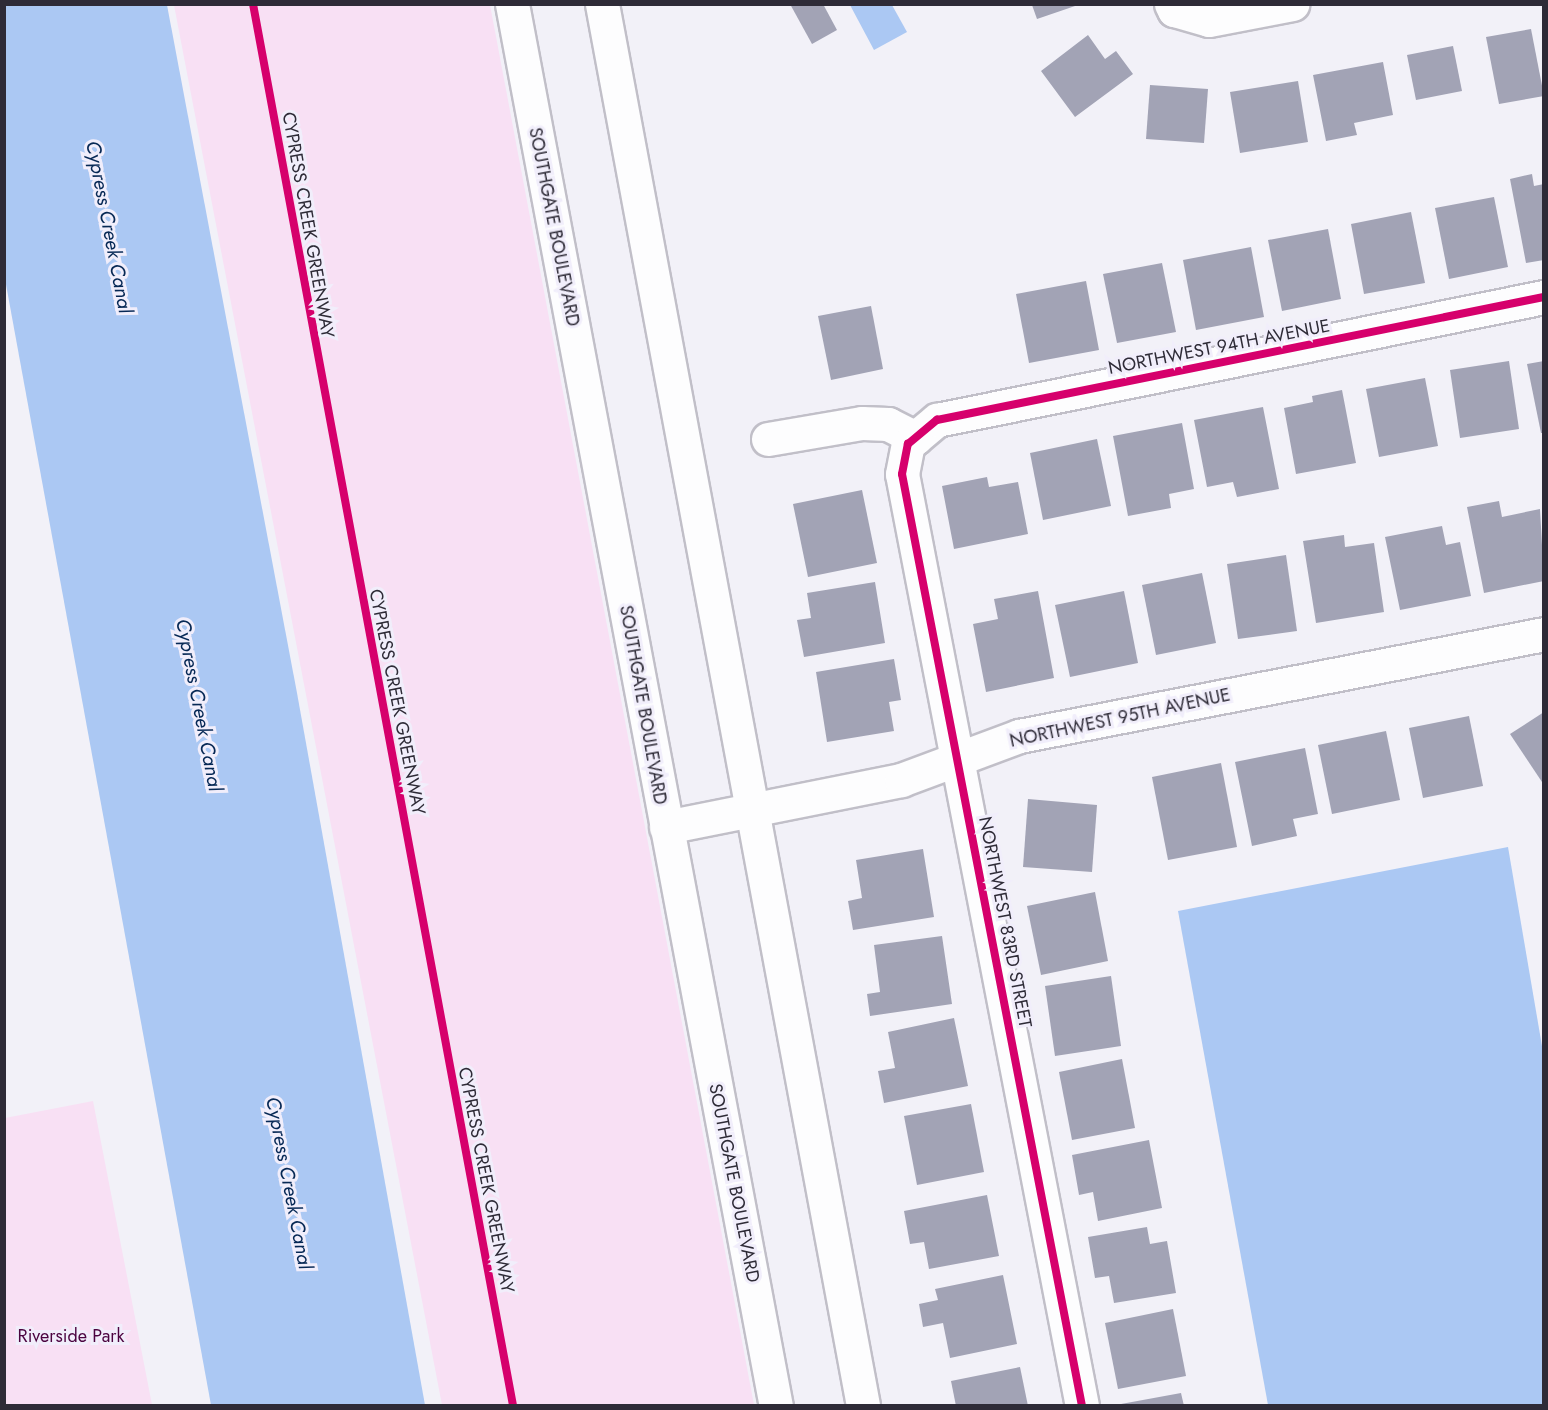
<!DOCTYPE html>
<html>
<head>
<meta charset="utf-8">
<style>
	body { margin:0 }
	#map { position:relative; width:1548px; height:1410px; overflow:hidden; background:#f2f1f8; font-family:Jost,sans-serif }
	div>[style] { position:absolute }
	.green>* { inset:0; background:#f8e0f4 }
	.water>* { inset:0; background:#abc8f3 }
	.building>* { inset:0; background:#a2a3b5 }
	.roads { filter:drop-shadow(2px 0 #c1bfc8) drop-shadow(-2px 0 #c1bfc8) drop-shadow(0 2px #c1bfc8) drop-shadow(0 -2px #c1bfc8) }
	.minor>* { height:33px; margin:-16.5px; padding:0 16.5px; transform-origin:16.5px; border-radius:16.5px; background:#fdfdfe }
	.major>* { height:33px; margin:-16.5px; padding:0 16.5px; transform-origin:16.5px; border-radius:16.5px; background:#fdfdfe }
	.cycleway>* { height:8px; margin:-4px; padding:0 4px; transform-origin:4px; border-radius:4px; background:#d6006c }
	span { translate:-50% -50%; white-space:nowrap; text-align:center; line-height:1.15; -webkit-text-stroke:6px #f1eefb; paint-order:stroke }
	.street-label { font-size:18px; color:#2e2b37 }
	.park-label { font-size:18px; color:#4b0440 }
	.water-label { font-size:20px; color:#062855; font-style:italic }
	.frame { position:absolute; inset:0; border:6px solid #2e2b37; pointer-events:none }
</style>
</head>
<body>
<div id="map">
	<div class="green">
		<i style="clip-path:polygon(174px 5px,490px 5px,754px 1405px,442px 1405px)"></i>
		<i style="clip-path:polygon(93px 1101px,152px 1405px,5px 1405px,5px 1118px)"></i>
	</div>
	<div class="water">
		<i style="clip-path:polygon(4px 5px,167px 5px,297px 693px,425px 1405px,211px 1405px,5px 279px)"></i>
		<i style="clip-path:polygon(850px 5px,892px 5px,907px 32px,874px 50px)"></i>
		<i style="clip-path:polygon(1508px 847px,1543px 1052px,1543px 1405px,1268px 1405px,1178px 911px)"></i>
	</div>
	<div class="building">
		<i style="clip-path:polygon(790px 4px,823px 4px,837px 30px,812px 44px)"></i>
		<i style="clip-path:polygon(1032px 5px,1078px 5px,1037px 19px)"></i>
		<i style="clip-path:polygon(1531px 29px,1544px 96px,1499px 104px,1486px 37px)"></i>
		<i style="clip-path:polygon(1088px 35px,1105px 59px,1116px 51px,1133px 74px,1075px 117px,1041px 71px)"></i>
		<i style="clip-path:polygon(1453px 46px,1462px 91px,1416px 100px,1407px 55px)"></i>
		<i style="clip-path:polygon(1383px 62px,1393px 115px,1354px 123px,1357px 135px,1326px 141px,1313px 75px)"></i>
		<i style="clip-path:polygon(1298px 81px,1308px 142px,1240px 153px,1230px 92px)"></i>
		<i style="clip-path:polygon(1150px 85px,1208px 89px,1204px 143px,1146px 139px)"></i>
		<i style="clip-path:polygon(1532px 174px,1534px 186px,1544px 184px,1544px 260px,1526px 263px,1510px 179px)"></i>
		<i style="clip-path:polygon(1494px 197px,1508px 267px,1449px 279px,1435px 208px)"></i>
		<i style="clip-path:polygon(1411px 212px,1425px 283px,1364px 294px,1351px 224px)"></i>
		<i style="clip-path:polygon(1328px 229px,1341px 299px,1282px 311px,1268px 240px)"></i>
		<i style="clip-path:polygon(1251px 247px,1264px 317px,1196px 330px,1183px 260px)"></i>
		<i style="clip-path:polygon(1162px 263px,1176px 332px,1117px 343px,1103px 274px)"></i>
		<i style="clip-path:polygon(1086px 281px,1099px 350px,1029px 363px,1016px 294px)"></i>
		<i style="clip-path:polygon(871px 306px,883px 369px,831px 380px,818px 316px)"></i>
		<i style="clip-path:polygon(1509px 361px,1519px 429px,1460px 438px,1450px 370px)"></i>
		<i style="clip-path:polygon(1544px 361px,1544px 433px,1541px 433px,1527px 364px)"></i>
		<i style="clip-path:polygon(1425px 378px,1438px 446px,1379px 457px,1366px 389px)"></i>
		<i style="clip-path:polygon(1342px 390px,1356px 463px,1296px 474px,1284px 408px,1313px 402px,1312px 396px)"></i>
		<i style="clip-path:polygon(1263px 407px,1279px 489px,1237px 497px,1233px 482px,1207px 487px,1194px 420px)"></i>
		<i style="clip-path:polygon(1182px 423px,1194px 489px,1169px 494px,1171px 508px,1128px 516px,1113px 436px)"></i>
		<i style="clip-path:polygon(1097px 439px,1111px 506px,1043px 520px,1030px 453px)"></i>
		<i style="clip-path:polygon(987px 477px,989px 487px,1018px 482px,1028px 534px,954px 549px,942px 486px)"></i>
		<i style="clip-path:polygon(862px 490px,877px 563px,808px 577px,793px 504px)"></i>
		<i style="clip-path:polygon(1499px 501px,1502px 517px,1540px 509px,1544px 581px,1484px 593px,1467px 507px)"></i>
		<i style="clip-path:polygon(1442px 526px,1446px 545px,1460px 542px,1471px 596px,1400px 610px,1385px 537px)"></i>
		<i style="clip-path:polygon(1344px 535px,1345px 547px,1374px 543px,1384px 612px,1316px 623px,1303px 541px)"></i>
		<i style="clip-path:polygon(1286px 555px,1297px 631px,1238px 639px,1227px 564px)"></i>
		<i style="clip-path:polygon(1202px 573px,1216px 643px,1156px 655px,1142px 585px)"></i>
		<i style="clip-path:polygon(875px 582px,885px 643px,804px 657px,797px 620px,811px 618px,807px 593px)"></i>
		<i style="clip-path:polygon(1038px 591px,1054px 678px,986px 692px,973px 624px,998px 619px,994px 599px)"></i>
		<i style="clip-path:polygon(1124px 591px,1138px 663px,1070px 677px,1055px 605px)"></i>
		<i style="clip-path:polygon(894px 659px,901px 700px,889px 702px,894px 731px,827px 742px,816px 672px)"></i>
		<i style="clip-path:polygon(1544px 712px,1544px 785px,1510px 734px)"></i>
		<i style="clip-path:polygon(1469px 716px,1483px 786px,1423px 798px,1409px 728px)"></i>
		<i style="clip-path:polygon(1386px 731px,1400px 800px,1332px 814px,1318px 745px)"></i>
		<i style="clip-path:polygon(1305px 748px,1318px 814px,1293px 819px,1297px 836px,1252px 846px,1235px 762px)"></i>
		<i style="clip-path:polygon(1221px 763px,1237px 847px,1168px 860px,1152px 777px)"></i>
		<i style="clip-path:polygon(1028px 799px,1097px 805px,1092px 872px,1023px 867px)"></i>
		<i style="clip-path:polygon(923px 849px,934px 917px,853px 930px,848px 901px,862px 898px,856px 860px)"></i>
		<i style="clip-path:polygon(1095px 892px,1108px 961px,1041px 975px,1027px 906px)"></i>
		<i style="clip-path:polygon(942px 936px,952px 1004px,870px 1016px,867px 994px,880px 992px,874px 945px)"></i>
		<i style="clip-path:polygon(1111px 976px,1121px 1046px,1055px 1056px,1045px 986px)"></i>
		<i style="clip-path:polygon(954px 1018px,968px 1086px,884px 1103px,878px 1071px,895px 1068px,888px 1032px)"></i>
		<i style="clip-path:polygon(1122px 1059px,1135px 1128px,1072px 1140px,1059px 1072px)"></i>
		<i style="clip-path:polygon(971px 1104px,984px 1172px,917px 1185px,904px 1116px)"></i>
		<i style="clip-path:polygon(1149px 1140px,1162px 1208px,1098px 1221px,1093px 1192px,1079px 1195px,1072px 1155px)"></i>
		<i style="clip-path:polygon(987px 1195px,999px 1256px,929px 1269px,924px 1242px,910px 1244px,904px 1211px)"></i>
		<i style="clip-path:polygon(1147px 1227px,1150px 1244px,1167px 1241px,1176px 1293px,1114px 1303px,1109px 1276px,1095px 1278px,1088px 1237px)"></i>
		<i style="clip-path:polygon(1003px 1275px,1017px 1344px,950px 1358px,943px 1323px,923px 1327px,919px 1304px,938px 1300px,935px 1289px)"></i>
		<i style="clip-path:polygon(1173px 1309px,1186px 1376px,1118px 1389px,1105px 1323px)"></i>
		<i style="clip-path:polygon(1020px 1367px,1028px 1406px,956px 1406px,951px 1381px)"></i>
		<i style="clip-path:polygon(1181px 1393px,1184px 1406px,1122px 1406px,1121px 1404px)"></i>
	</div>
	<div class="roads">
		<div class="minor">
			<i style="left:1171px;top:4px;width:7px;rotate:63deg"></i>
			<i style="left:1174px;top:10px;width:36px;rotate:16deg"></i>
			<i style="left:1209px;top:20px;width:85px;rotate:-10.9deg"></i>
			<i style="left:768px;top:439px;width:95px;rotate:-9.7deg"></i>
			<i style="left:862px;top:423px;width:26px;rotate:2deg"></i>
			<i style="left:888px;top:424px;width:31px;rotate:27deg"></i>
			<i style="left:666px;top:827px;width:240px;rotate:-11.3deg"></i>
			<i style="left:901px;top:780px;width:126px;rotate:-20.4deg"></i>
			<i style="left:1019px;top:736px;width:535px;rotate:-10.99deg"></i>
			<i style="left:1082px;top:1406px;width:949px;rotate:-100.93deg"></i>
			<i style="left:902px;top:474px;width:31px;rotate:-79deg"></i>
			<i style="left:908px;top:444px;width:38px;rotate:-40deg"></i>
			<i style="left:937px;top:420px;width:619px;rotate:-11.46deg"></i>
		</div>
		<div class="major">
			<i style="left:512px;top:4px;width:1427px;rotate:79.34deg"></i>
			<i style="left:602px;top:4px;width:1426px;rotate:79.45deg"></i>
		</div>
	</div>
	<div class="cycleway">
		<i style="left:253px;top:4px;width:1426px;rotate:79.49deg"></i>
		<i style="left:1082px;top:1406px;width:949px;rotate:-100.93deg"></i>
		<i style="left:902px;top:474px;width:31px;rotate:-79deg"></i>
		<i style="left:908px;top:444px;width:38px;rotate:-40deg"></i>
		<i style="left:937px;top:420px;width:619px;rotate:-11.46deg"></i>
	</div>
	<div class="street-label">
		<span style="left:308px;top:225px;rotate:80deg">CYPRESS CREEK GREENWAY</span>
		<span style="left:554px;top:227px;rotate:79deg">SOUTHGATE BOULEVARD</span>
		<span style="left:1219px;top:347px;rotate:-11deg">NORTHWEST 94TH AVENUE</span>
		<span style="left:397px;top:702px;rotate:79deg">CYPRESS CREEK GREENWAY</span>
		<span style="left:643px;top:705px;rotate:80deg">SOUTHGATE BOULEVARD</span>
		<span style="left:1120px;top:718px;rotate:-12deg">NORTHWEST 95TH AVENUE</span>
		<span style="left:1005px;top:922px;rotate:79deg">NORTHWEST 83RD STREET</span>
		<span style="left:486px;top:1180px;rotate:79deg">CYPRESS CREEK GREENWAY</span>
		<span style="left:734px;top:1183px;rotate:79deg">SOUTHGATE BOULEVARD</span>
	</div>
	<div class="park-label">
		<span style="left:71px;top:1336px">Riverside Park</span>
	</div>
	<div class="water-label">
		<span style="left:109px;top:227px;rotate:79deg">Cypress Creek Canal</span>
		<span style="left:199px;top:705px;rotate:79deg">Cypress Creek Canal</span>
		<span style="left:289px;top:1183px;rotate:79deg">Cypress Creek Canal</span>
	</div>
	<div class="frame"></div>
</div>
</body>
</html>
